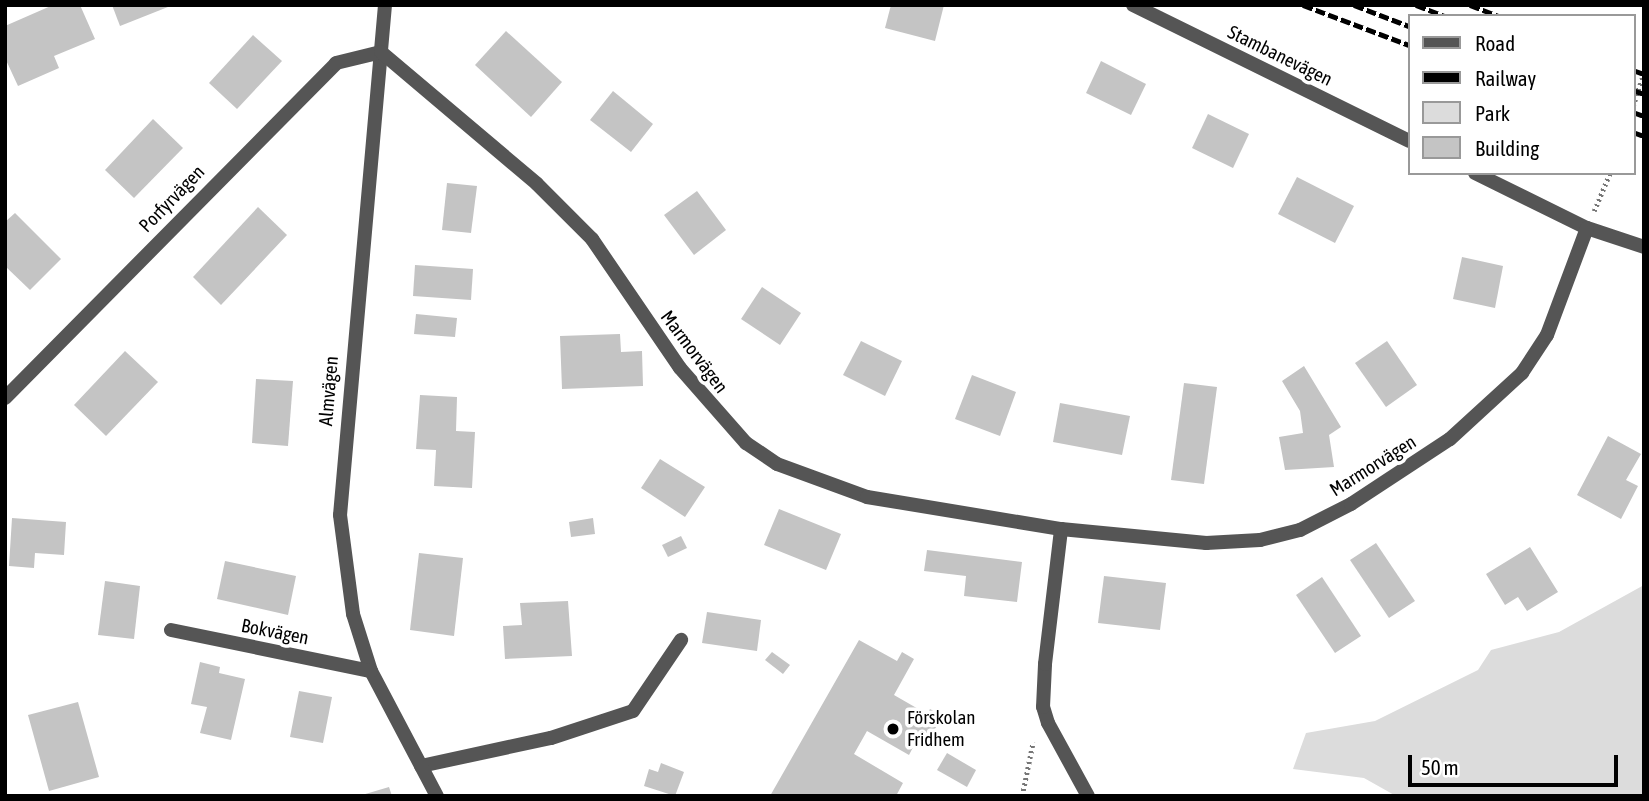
<!DOCTYPE html>
<html>
<head>
<meta charset="utf-8">
<style>
	body { margin:0 }
	#map { position:relative; width:1649px; height:801px; overflow:hidden; background:#fff; font-family:"Asap Condensed",sans-serif }
	div>[style] { position:absolute }
	.green>* { inset:0; background:#dcdcdc }
	.building>* { inset:0; background:#c4c4c4 }
	.path>* { height:4.5px; margin-top:-2.25px; transform-origin:0; background:repeating-linear-gradient(90deg,#777 0 2px,transparent 0 5.5px) }
	.lane>* { height:14px; margin:-7px; padding:0 7px; transform-origin:7px; border-radius:7px; background:#555 }
	.street>* { height:14px; margin:-7px; padding:0 7px; transform-origin:7px; border-radius:7px; background:#555 }
	.rail>* { height:5px; margin-top:-2.5px; transform-origin:0; background:repeating-linear-gradient(90deg,#000 0 10px,transparent 0 13.5px) }
	.dots>* { width:19px; height:19px; translate:-50% -50%; box-sizing:border-box; border:4px solid #fff; border-radius:50% }
	span { translate:-50% -50%; white-space:nowrap; text-align:center; line-height:1.15; -webkit-text-stroke:7px #fff; paint-order:stroke }
	.street-label { font-size:19px; color:#000 }
	.poi-label { font-size:19px; color:#000 }
	.left { translate:0 -50%; text-align:left }
	.frame { position:absolute; inset:0; border:7px solid #000; pointer-events:none }
	.legend { position:absolute; left:1408px; top:14px; width:228px; height:161px; box-sizing:border-box; background:#fff; border:2px solid #999; margin:0; padding:9px 12px; list-style:none; font-size:21px; color:#000 }
	.legend li { display:flex; align-items:center; gap:14px; height:35px }
	.legend b { width:35px; border:2px solid #999 }
	.scale { position:absolute; left:1408px; top:755px; width:210px; height:32px; box-sizing:border-box; border:4px solid #000; border-top:0; padding-left:9px; font-size:21px; line-height:24px; white-space:nowrap; color:#000; -webkit-text-stroke:5px #fff; paint-order:stroke }
</style>
</head>
<body>
<div id="map">
	<div class="green">
		<i style="clip-path:polygon(1644px 585px,1644px 796px,1396px 796px,1364px 778px,1293px 769px,1306px 733px,1375px 721px,1478px 670px,1491px 650px,1559px 632px)"></i>
	</div>
	<div class="building">
		<i style="clip-path:polygon(53px 5px,80px 5px,95px 39px,54px 56px,59px 68px,18px 86px,5px 58px,5px 26px)"></i>
		<i style="clip-path:polygon(112px 5px,173px 5px,120px 26px)"></i>
		<i style="clip-path:polygon(891px 5px,944px 5px,935px 41px,885px 28px)"></i>
		<i style="clip-path:polygon(506px 31px,562px 82px,531px 117px,475px 65px)"></i>
		<i style="clip-path:polygon(253px 35px,282px 61px,237px 109px,209px 83px)"></i>
		<i style="clip-path:polygon(1101px 61px,1146px 84px,1131px 115px,1086px 93px)"></i>
		<i style="clip-path:polygon(613px 91px,653px 124px,631px 152px,590px 120px)"></i>
		<i style="clip-path:polygon(1208px 114px,1249px 134px,1233px 168px,1192px 148px)"></i>
		<i style="clip-path:polygon(153px 119px,183px 148px,134px 198px,105px 170px)"></i>
		<i style="clip-path:polygon(1297px 177px,1354px 206px,1335px 243px,1278px 214px)"></i>
		<i style="clip-path:polygon(447px 183px,477px 186px,471px 233px,442px 230px)"></i>
		<i style="clip-path:polygon(697px 191px,726px 230px,694px 255px,664px 215px)"></i>
		<i style="clip-path:polygon(258px 207px,287px 235px,221px 305px,193px 277px)"></i>
		<i style="clip-path:polygon(15px 213px,61px 259px,30px 290px,5px 266px,5px 222px)"></i>
		<i style="clip-path:polygon(1462px 257px,1503px 266px,1495px 308px,1453px 299px)"></i>
		<i style="clip-path:polygon(415px 265px,473px 269px,471px 300px,413px 296px)"></i>
		<i style="clip-path:polygon(762px 287px,801px 313px,780px 345px,741px 319px)"></i>
		<i style="clip-path:polygon(416px 314px,457px 318px,455px 337px,414px 334px)"></i>
		<i style="clip-path:polygon(620px 334px,621px 352px,642px 351px,643px 386px,562px 389px,560px 336px)"></i>
		<i style="clip-path:polygon(861px 341px,902px 361px,885px 396px,843px 375px)"></i>
		<i style="clip-path:polygon(1387px 341px,1417px 385px,1386px 407px,1355px 363px)"></i>
		<i style="clip-path:polygon(125px 351px,158px 382px,106px 436px,74px 405px)"></i>
		<i style="clip-path:polygon(1304px 366px,1341px 427px,1329px 435px,1334px 467px,1285px 470px,1279px 437px,1303px 433px,1300px 411px,1282px 381px)"></i>
		<i style="clip-path:polygon(972px 375px,1016px 392px,1000px 436px,955px 419px)"></i>
		<i style="clip-path:polygon(256px 379px,293px 381px,288px 446px,252px 443px)"></i>
		<i style="clip-path:polygon(1184px 383px,1217px 387px,1204px 484px,1171px 480px)"></i>
		<i style="clip-path:polygon(420px 395px,457px 397px,456px 431px,475px 432px,472px 488px,434px 486px,436px 450px,416px 449px)"></i>
		<i style="clip-path:polygon(1060px 403px,1130px 416px,1122px 455px,1053px 442px)"></i>
		<i style="clip-path:polygon(1608px 436px,1641px 454px,1626px 480px,1638px 486px,1621px 519px,1577px 495px)"></i>
		<i style="clip-path:polygon(660px 459px,705px 487px,685px 517px,641px 488px)"></i>
		<i style="clip-path:polygon(779px 509px,841px 534px,826px 570px,764px 545px)"></i>
		<i style="clip-path:polygon(12px 518px,66px 522px,64px 555px,35px 553px,34px 568px,9px 566px)"></i>
		<i style="clip-path:polygon(593px 518px,595px 534px,571px 537px,569px 522px)"></i>
		<i style="clip-path:polygon(681px 536px,687px 548px,668px 557px,662px 545px)"></i>
		<i style="clip-path:polygon(1376px 543px,1415px 601px,1389px 618px,1350px 560px)"></i>
		<i style="clip-path:polygon(1530px 547px,1558px 592px,1527px 611px,1518px 597px,1505px 605px,1486px 574px)"></i>
		<i style="clip-path:polygon(927px 550px,1022px 562px,1017px 602px,964px 596px,966px 576px,924px 571px)"></i>
		<i style="clip-path:polygon(419px 553px,463px 558px,454px 636px,410px 630px)"></i>
		<i style="clip-path:polygon(225px 561px,296px 576px,288px 615px,217px 599px)"></i>
		<i style="clip-path:polygon(1104px 576px,1166px 583px,1160px 630px,1098px 623px)"></i>
		<i style="clip-path:polygon(1322px 577px,1361px 636px,1335px 653px,1296px 595px)"></i>
		<i style="clip-path:polygon(105px 581px,140px 586px,134px 639px,98px 635px)"></i>
		<i style="clip-path:polygon(568px 601px,572px 656px,505px 659px,503px 626px,522px 625px,520px 603px)"></i>
		<i style="clip-path:polygon(707px 612px,761px 620px,757px 651px,702px 643px)"></i>
		<i style="clip-path:polygon(859px 640px,897px 661px,902px 652px,914px 659px,894px 695px,927px 714px,930px 709px,943px 716px,930px 737px,921px 732px,909px 755px,867px 731px,854px 754px,903px 783px,896px 796px,770px 796px)"></i>
		<i style="clip-path:polygon(772px 652px,790px 665px,783px 674px,765px 660px)"></i>
		<i style="clip-path:polygon(200px 662px,220px 667px,219px 673px,245px 679px,231px 740px,200px 733px,207px 707px,191px 704px)"></i>
		<i style="clip-path:polygon(299px 691px,332px 697px,323px 743px,290px 737px)"></i>
		<i style="clip-path:polygon(78px 702px,99px 777px,49px 791px,28px 715px)"></i>
		<i style="clip-path:polygon(947px 753px,976px 770px,967px 787px,937px 770px)"></i>
		<i style="clip-path:polygon(661px 763px,684px 772px,675px 796px,644px 786px,649px 769px,658px 772px)"></i>
		<i style="clip-path:polygon(389px 787px,392px 796px,362px 796px,362px 795px)"></i>
	</div>
	<div class="path">
		<i style="left:1633px;top:106px;width:36px;rotate:-72deg"></i>
		<i style="left:1594px;top:211px;width:41px;rotate:-67.2deg"></i>
		<i style="left:1022px;top:796px;width:55px;rotate:-78.5deg"></i>
	</div>
	<div class="lane">
		<i style="left:1048px;top:723px;width:83px;rotate:61.3deg"></i>
		<i style="left:421px;top:766px;width:133px;rotate:-12.2deg"></i>
		<i style="left:551px;top:738px;width:86px;rotate:-18.2deg"></i>
		<i style="left:633px;top:711px;width:86px;rotate:-55.9deg"></i>
	</div>
	<div class="street">
		<i style="left:385px;top:5px;width:512px;rotate:95.04deg"></i>
		<i style="left:340px;top:515px;width:100px;rotate:82.5deg"></i>
		<i style="left:353px;top:614px;width:60px;rotate:72.5deg"></i>
		<i style="left:371px;top:671px;width:141px;rotate:62.2deg"></i>
		<i style="left:1133px;top:5px;width:308px;rotate:26.2deg"></i>
		<i style="left:1475px;top:173px;width:125px;rotate:26.2deg"></i>
		<i style="left:1587px;top:228px;width:60px;rotate:18.4deg"></i>
		<i style="left:5px;top:398px;width:471px;rotate:-45.3deg"></i>
		<i style="left:336px;top:63px;width:46px;rotate:-13.7deg"></i>
		<i style="left:381px;top:52px;width:204px;rotate:40.2deg"></i>
		<i style="left:537px;top:184px;width:78px;rotate:45deg"></i>
		<i style="left:592px;top:239px;width:156px;rotate:55.7deg"></i>
		<i style="left:680px;top:368px;width:100px;rotate:48.7deg"></i>
		<i style="left:746px;top:443px;width:37px;rotate:34deg"></i>
		<i style="left:777px;top:464px;width:96px;rotate:20.1deg"></i>
		<i style="left:867px;top:497px;width:197px;rotate:9.4deg"></i>
		<i style="left:1061px;top:529px;width:146px;rotate:5.5deg"></i>
		<i style="left:1206px;top:543px;width:54px;rotate:-3.2deg"></i>
		<i style="left:1260px;top:540px;width:41px;rotate:-14deg"></i>
		<i style="left:1300px;top:530px;width:57px;rotate:-27deg"></i>
		<i style="left:1351px;top:504px;width:118px;rotate:-33.3deg"></i>
		<i style="left:1450px;top:439px;width:98px;rotate:-42.5deg"></i>
		<i style="left:1522px;top:373px;width:45px;rotate:-56.7deg"></i>
		<i style="left:1547px;top:335px;width:114px;rotate:-69.5deg"></i>
		<i style="left:171px;top:630px;width:204px;rotate:11.6deg"></i>
		<i style="left:1048px;top:723px;width:17px;rotate:-107deg"></i>
		<i style="left:1043px;top:707px;width:43px;rotate:-87.3deg"></i>
		<i style="left:1045px;top:664px;width:136px;rotate:-83.2deg"></i>
	</div>
	<div class="rail">
		<i style="left:1303px;top:5px;width:113px;rotate:20.7deg"></i>
		<i style="left:1354px;top:5px;width:59px;rotate:20.9deg"></i>
		<i style="left:1416px;top:5px;width:30px;rotate:21deg"></i>
		<i style="left:1470px;top:5px;width:30px;rotate:21deg"></i>
		<i style="left:1633px;top:70px;width:12px;rotate:20deg"></i>
		<i style="left:1633px;top:90px;width:12px;rotate:20deg"></i>
		<i style="left:1633px;top:112px;width:12px;rotate:20deg"></i>
		<i style="left:1633px;top:132px;width:12px;rotate:20deg"></i>
	</div>
	<div class="dots">
		<i style="left:893px;top:729px;background:#000"></i>
	</div>
	<div class="street-label">
		<span style="left:1280px;top:56px;rotate:26deg">Stambanevägen</span>
		<span style="left:172px;top:199px;rotate:-46deg">Porfyrvägen</span>
		<span style="left:694px;top:352px;rotate:53deg">Marmorvägen</span>
		<span style="left:329px;top:391px;rotate:-85deg">Almvägen</span>
		<span style="left:1373px;top:466px;rotate:-32deg">Marmorvägen</span>
		<span style="left:275px;top:632px;rotate:11deg">Bokvägen</span>
	</div>
	<div class="poi-label">
		<span class="left" style="left:907px;top:729px">Förskolan<br>Fridhem</span>
	</div>
	<div class="frame"></div>
	<ul class="legend">
	<li><b style="height:9px;background:#555"></b>Road</li>
	<li><b style="height:9px;background:#000"></b>Railway</li>
	<li><b style="height:19px;background:#dcdcdc"></b>Park</li>
	<li><b style="height:19px;background:#c4c4c4"></b>Building</li>
	</ul>
	<div class="scale">50 m</div>
</div>
</body>
</html>
